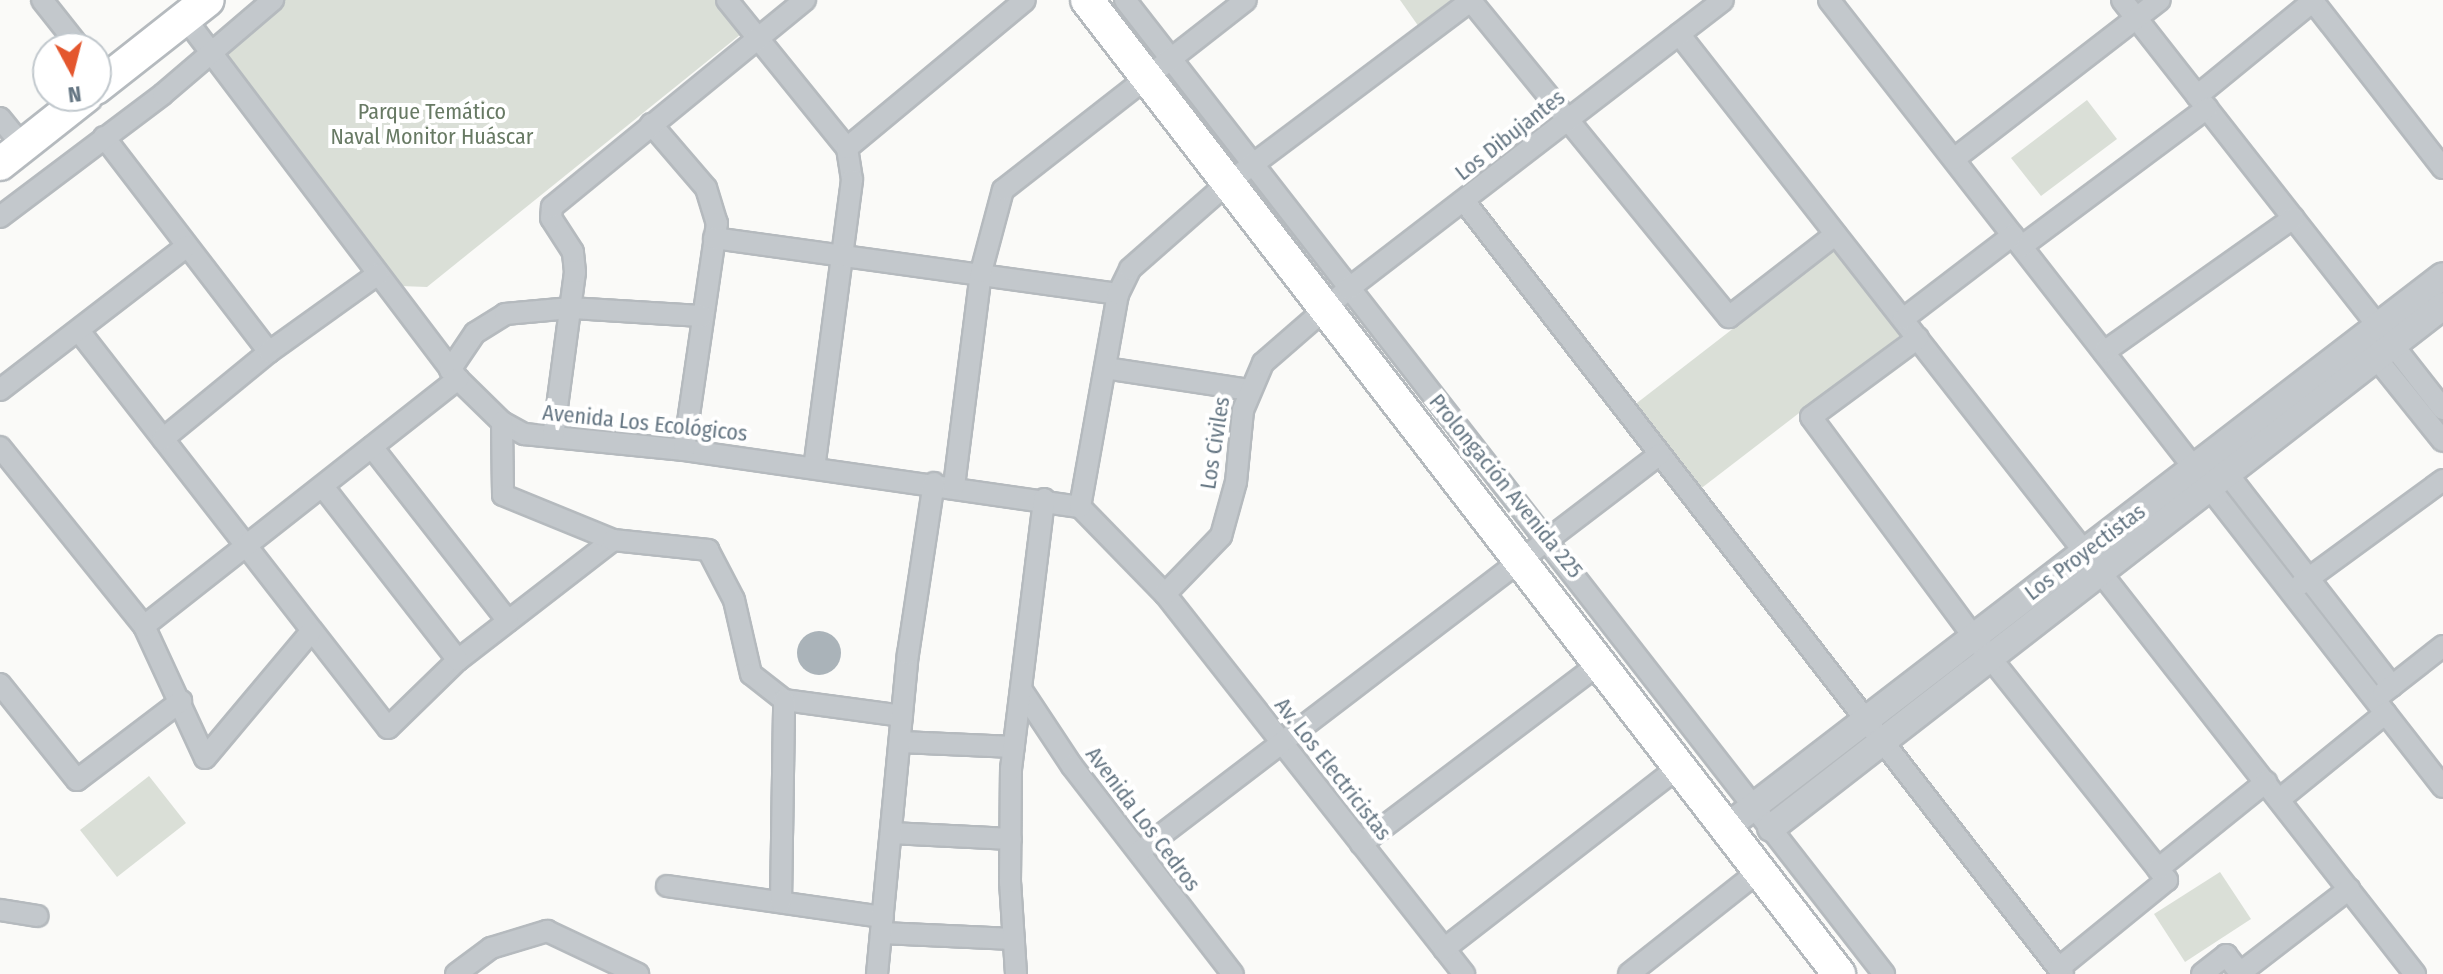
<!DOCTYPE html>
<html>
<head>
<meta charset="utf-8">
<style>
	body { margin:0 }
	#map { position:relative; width:2443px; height:974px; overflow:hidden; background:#fafaf8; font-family:"Fira Sans Condensed",sans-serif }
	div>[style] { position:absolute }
	.green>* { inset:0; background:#dadfd7 }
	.building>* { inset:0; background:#aab3b9 }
	.round { border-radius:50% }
	.roads { filter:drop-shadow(2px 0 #b5babe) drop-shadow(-2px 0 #b5babe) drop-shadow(0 2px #b5babe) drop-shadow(0 -2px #b5babe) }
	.minor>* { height:20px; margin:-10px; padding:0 10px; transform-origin:10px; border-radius:10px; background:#c3c8cc }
	.tertiary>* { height:26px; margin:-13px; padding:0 13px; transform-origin:13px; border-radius:13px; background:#c3c8cc }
	.primary>* { height:32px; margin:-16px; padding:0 16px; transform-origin:16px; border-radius:16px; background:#fff }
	span { translate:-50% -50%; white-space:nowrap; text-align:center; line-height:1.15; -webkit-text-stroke:8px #fff; paint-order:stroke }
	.park-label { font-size:22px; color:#687a64 }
	.street-label { font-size:22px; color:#657683 }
	.north { position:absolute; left:32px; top:32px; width:80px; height:80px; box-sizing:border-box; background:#fff; border:2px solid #c1c8cd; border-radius:50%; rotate:173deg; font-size:22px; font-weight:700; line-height:32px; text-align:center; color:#657683 }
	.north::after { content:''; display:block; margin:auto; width:28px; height:36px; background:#e4572e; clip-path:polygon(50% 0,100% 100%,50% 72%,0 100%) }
</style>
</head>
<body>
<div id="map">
	<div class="green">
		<i style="clip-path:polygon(283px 0,719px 0,746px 30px,427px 287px,400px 286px,226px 64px,229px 43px)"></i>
		<i style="clip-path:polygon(1400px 0,1456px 0,1419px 27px)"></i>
		<i style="clip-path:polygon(2087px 100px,2117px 139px,2041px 196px,2011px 158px)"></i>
		<i style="clip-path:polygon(1836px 249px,1902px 334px,1699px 490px,1633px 406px)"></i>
		<i style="clip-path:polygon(149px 776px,186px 823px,117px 877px,80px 830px)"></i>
		<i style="clip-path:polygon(2220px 872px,2251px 919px,2185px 962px,2154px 914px)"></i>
	</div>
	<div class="building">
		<i class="round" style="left:797px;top:631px;width:44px;height:44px"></i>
	</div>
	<div class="roads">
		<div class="minor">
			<i style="left:42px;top:0;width:61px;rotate:51.6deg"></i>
			<i style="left:727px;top:0;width:191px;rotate:51deg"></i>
			<i style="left:847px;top:148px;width:32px;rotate:81deg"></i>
			<i style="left:852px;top:180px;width:290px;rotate:97.5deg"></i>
			<i style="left:1125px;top:0;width:1235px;rotate:52.07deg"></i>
			<i style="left:1829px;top:0;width:998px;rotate:52.04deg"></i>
			<i style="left:2122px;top:0;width:520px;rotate:51.87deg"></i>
			<i style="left:2312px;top:0;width:213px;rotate:52.1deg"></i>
			<i style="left:1471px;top:1px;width:408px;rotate:50.8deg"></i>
			<i style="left:1729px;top:317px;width:135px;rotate:-37.8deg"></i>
			<i style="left:185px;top:18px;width:453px;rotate:52.9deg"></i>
			<i style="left:458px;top:379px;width:62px;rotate:44.3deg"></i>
			<i style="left:502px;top:422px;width:25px;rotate:29deg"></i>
			<i style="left:524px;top:434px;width:161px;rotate:5.7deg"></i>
			<i style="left:684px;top:450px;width:400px;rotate:8.2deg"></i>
			<i style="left:1080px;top:507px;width:122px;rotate:45.7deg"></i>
			<i style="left:1165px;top:594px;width:484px;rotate:51.8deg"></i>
			<i style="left:1679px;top:34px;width:1194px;rotate:51.94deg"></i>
			<i style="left:2197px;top:96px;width:150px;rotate:-39.3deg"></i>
			<i style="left:0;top:118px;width:36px;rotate:51deg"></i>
			<i style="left:651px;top:124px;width:84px;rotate:49.3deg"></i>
			<i style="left:706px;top:188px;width:37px;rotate:73deg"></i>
			<i style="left:717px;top:223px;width:229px;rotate:98.3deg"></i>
			<i style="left:104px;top:137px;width:271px;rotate:52.5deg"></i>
			<i style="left:847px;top:148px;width:231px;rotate:-39.7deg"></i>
			<i style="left:1954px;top:159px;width:260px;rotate:-37.7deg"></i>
			<i style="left:1464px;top:201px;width:978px;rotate:52.23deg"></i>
			<i style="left:0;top:217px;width:204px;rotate:-37deg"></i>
			<i style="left:163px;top:94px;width:145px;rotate:-40.5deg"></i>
			<i style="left:714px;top:238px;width:408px;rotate:7.9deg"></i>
			<i style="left:2022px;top:246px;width:231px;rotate:-36.7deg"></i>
			<i style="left:1903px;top:319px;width:138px;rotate:-37.4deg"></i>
			<i style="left:79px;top:331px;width:503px;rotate:52.11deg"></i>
			<i style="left:388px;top:728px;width:98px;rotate:-44.2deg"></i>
			<i style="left:458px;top:660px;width:196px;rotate:-37.7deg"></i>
			<i style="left:1918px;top:338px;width:133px;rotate:143.6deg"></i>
			<i style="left:1811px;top:417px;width:272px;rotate:53.5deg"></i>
			<i style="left:1973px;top:636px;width:312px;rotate:51.5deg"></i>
			<i style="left:2167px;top:880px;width:139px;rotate:140.8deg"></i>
			<i style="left:2104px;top:352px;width:232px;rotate:-35.3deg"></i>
			<i style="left:2377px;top:359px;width:105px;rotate:51.2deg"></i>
			<i style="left:1105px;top:368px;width:145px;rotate:8.7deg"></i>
			<i style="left:450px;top:370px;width:45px;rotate:-56deg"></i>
			<i style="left:475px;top:333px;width:36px;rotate:-32deg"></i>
			<i style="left:505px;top:314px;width:66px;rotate:-5.2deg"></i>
			<i style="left:571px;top:308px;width:132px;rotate:3.5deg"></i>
			<i style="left:0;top:390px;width:236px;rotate:-37.6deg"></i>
			<i style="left:502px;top:422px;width:73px;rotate:89.2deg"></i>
			<i style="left:503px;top:495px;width:119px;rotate:22.2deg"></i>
			<i style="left:613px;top:540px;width:96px;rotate:6deg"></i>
			<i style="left:708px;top:550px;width:56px;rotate:62.5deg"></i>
			<i style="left:734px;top:600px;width:76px;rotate:77.1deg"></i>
			<i style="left:751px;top:674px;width:42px;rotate:38.2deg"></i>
			<i style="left:784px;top:700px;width:119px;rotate:7.7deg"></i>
			<i style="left:553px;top:437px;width:166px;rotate:-82.4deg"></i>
			<i style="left:575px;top:272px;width:20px;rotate:-96deg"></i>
			<i style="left:573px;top:252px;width:40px;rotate:-122.9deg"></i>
			<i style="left:551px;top:218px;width:11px;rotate:-85deg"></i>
			<i style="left:552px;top:207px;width:327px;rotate:-39.3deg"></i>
			<i style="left:163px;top:439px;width:137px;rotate:-39.4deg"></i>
			<i style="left:269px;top:352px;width:134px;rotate:-35.6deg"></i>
			<i style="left:0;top:447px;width:230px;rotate:51.2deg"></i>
			<i style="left:144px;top:626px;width:145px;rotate:65.2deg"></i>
			<i style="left:205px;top:758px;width:163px;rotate:-50deg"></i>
			<i style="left:372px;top:447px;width:221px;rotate:52deg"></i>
			<i style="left:2229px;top:476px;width:266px;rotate:52.2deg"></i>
			<i style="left:954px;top:486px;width:216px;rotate:-82.8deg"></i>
			<i style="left:981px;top:272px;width:85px;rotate:-75deg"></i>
			<i style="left:1003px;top:190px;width:308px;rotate:-38deg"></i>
			<i style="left:324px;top:488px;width:218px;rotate:52.1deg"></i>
			<i style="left:1080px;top:507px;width:216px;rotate:-79.9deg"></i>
			<i style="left:1118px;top:294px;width:28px;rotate:-64deg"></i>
			<i style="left:1130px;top:269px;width:130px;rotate:-41.3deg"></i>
			<i style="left:1228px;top:183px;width:305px;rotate:-36.9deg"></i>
			<i style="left:2301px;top:584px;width:176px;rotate:-36.2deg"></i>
			<i style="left:1165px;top:594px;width:81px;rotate:-46deg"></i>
			<i style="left:1221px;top:536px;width:56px;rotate:-74.5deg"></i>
			<i style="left:1236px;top:482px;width:72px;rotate:-84.4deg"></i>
			<i style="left:1243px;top:410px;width:51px;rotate:-66.9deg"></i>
			<i style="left:1263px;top:363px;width:113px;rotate:-41deg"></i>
			<i style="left:1348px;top:289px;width:473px;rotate:-37.6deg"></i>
			<i style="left:144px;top:626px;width:400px;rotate:-38.2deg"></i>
			<i style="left:0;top:684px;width:123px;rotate:51.3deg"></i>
			<i style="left:77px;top:780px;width:131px;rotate:-37.2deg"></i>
			<i style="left:1021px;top:689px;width:92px;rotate:56.5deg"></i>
			<i style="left:1072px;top:766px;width:263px;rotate:52.3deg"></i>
			<i style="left:2383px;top:693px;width:76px;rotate:-38.1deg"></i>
			<i style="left:901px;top:742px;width:113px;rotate:2.5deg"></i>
			<i style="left:2280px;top:799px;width:136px;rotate:-39.1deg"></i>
			<i style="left:891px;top:833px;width:120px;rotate:2.9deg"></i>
			<i style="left:1361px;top:844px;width:300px;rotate:-37.1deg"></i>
			<i style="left:1140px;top:851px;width:654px;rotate:-37.36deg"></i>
			<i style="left:2158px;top:869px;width:139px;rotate:-38.9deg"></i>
			<i style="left:667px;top:886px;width:218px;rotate:8.2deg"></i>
			<i style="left:781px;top:902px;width:202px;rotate:-89.1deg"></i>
			<i style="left:0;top:910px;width:38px;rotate:9deg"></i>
			<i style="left:881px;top:933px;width:133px;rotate:2.6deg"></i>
			<i style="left:1444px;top:949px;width:299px;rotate:-37.8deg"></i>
			<i style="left:2240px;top:973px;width:138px;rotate:-37.6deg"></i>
			<i style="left:456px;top:974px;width:44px;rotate:-36.6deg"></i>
			<i style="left:491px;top:948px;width:59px;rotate:-16.9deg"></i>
			<i style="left:547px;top:931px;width:101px;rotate:25.3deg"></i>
			<i style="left:877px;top:974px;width:321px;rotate:-84.5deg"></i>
			<i style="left:908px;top:654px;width:173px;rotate:-81.4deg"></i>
			<i style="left:1016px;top:974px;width:92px;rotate:-93.7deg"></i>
			<i style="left:1010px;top:882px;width:113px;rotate:-89.5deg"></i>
			<i style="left:1011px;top:769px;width:272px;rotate:-83deg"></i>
			<i style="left:1629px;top:974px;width:167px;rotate:-38.4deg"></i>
			<i style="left:2202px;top:974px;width:31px;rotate:-38deg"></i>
			<i style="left:2226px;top:955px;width:24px;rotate:52deg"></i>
		</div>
		<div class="tertiary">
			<i style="left:1727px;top:827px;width:903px;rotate:-37.58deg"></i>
			<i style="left:1771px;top:828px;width:851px;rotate:-37.84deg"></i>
		</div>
		<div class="primary">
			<i style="left:1087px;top:0;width:1231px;rotate:52.33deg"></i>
			<i style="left:96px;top:88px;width:142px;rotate:-38.2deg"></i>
			<i style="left:0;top:164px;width:110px;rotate:-38.3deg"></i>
		</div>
	</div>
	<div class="park-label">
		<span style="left:432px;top:124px">Parque Temático<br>Naval Monitor Huáscar</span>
	</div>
	<div class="street-label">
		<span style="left:1510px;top:135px;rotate:-38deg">Los Dibujantes</span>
		<span style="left:645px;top:423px;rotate:6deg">Avenida Los Ecológicos</span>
		<span style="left:1215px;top:443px;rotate:-81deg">Los Civiles</span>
		<span style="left:1506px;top:486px;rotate:51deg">Prolongación Avenida 225</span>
		<span style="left:2085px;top:552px;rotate:-37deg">Los Proyectistas</span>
		<span style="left:1333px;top:769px;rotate:52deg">Av. Los Electricistas</span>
		<span style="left:1143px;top:819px;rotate:53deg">Avenida Los Cedros</span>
	</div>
	<div class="north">N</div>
</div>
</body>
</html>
